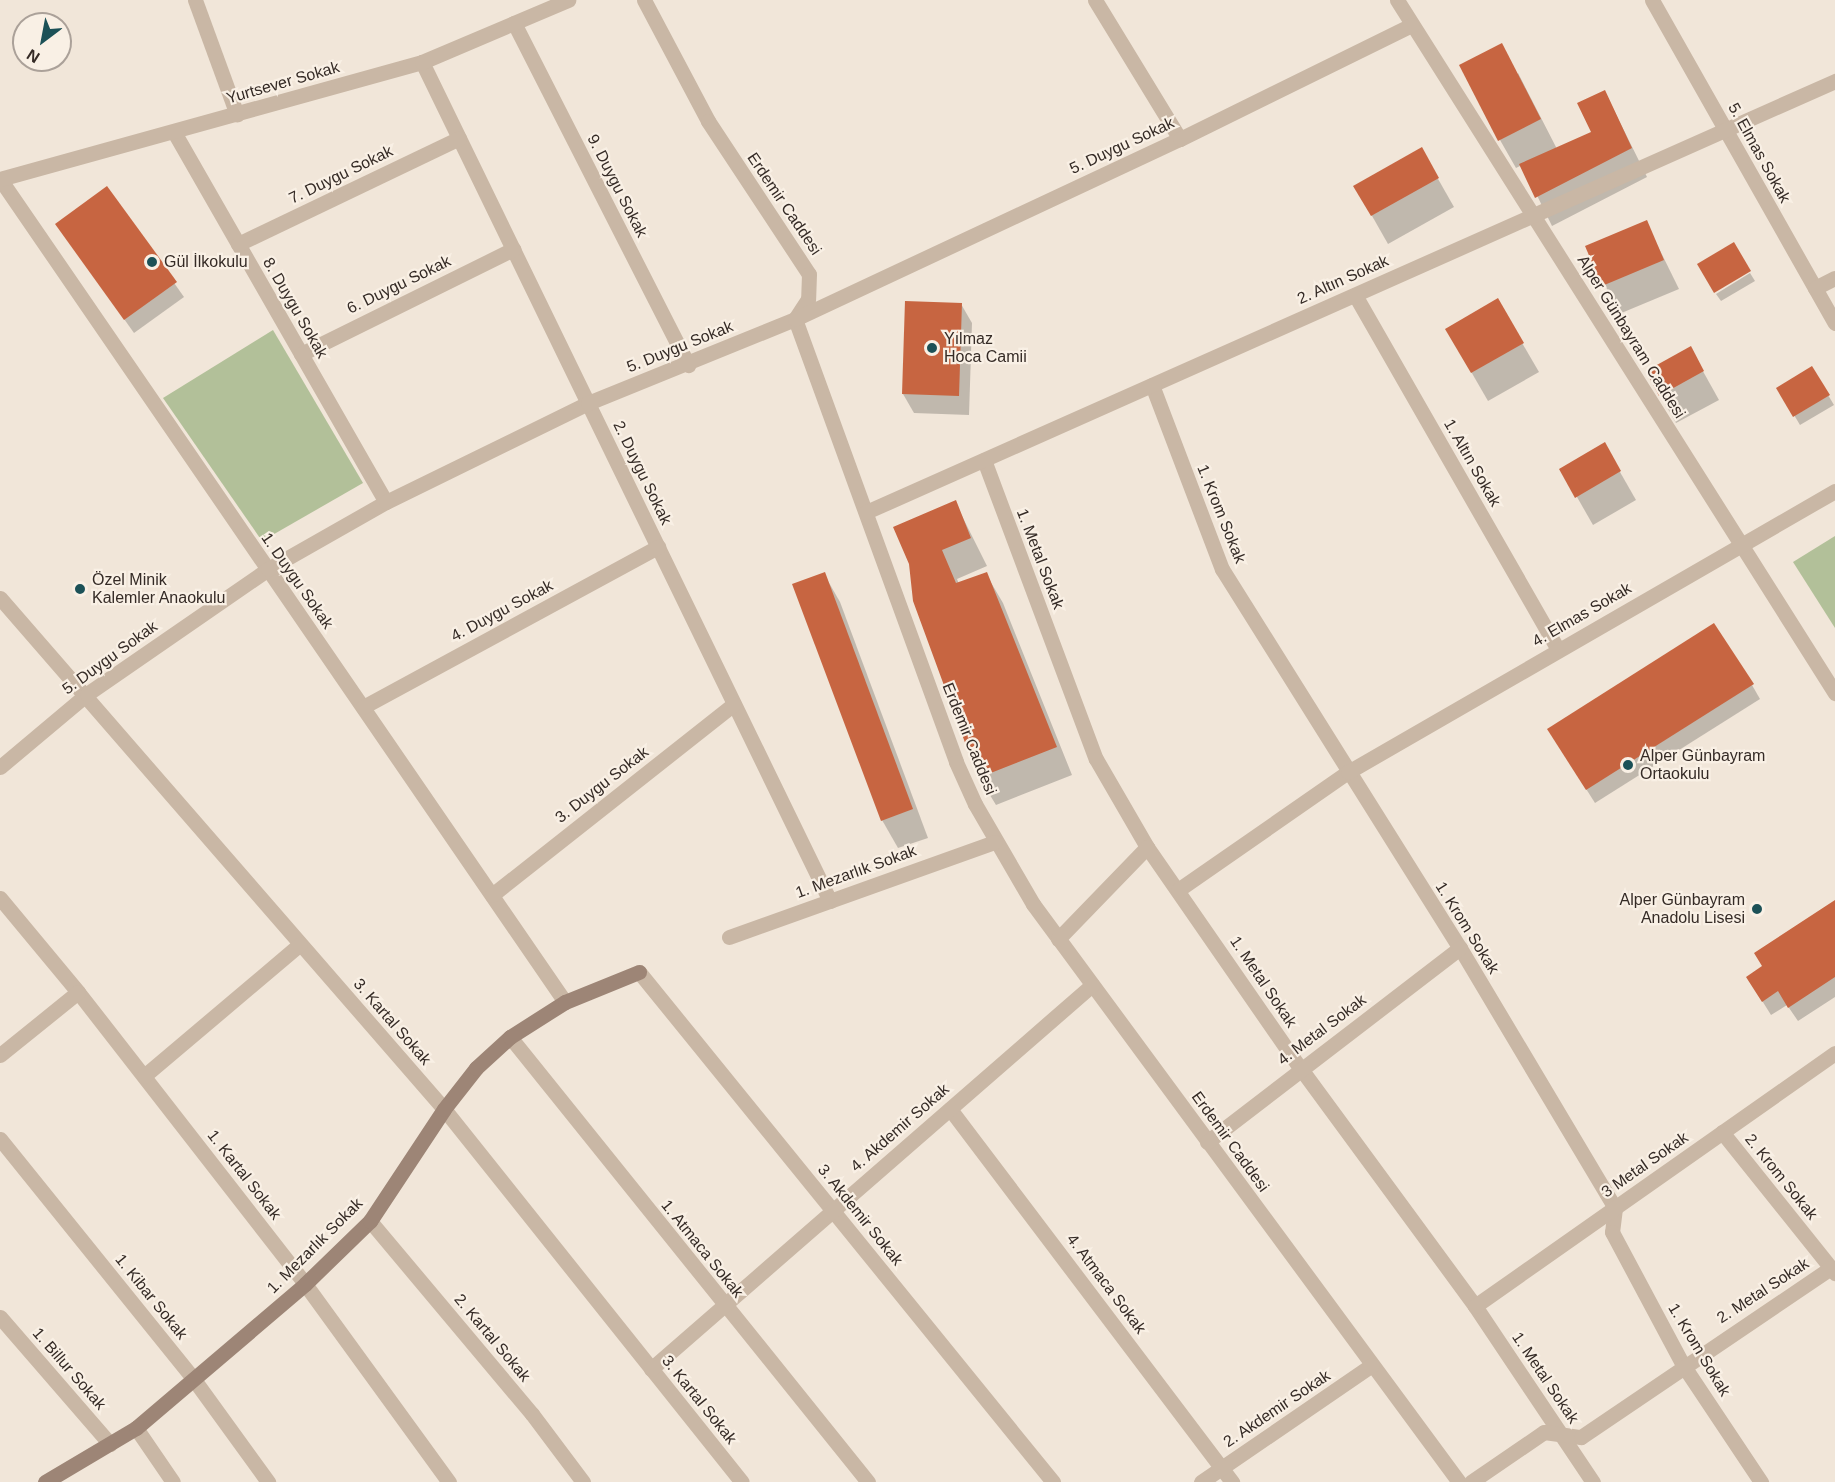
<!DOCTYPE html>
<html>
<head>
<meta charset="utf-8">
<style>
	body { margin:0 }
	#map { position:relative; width:1835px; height:1482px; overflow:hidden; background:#f1e6d9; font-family:Helvetica,sans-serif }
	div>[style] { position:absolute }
	.green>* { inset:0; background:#b2c099 }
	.shadow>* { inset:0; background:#0003 }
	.building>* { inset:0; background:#c76541 }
	.street>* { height:15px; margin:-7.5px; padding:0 7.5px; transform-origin:7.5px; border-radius:7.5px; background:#c9b7a5 }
	.secondary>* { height:15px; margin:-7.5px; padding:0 7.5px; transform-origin:7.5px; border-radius:7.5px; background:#9d8576 }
	.dots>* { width:16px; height:16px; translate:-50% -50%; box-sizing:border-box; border:3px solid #f9f0e5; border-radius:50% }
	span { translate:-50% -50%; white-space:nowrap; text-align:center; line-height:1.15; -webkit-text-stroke:4.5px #f9f0e5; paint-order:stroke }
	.street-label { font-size:16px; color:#352b26 }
	.poi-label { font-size:16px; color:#352b26 }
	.left { translate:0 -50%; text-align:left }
	.right { translate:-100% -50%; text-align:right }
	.north { position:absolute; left:12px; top:12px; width:60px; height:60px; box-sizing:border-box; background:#f9f0e5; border:2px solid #aba199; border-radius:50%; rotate:212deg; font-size:16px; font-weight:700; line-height:24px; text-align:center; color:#352b26 }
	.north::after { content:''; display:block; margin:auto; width:21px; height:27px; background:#1c5157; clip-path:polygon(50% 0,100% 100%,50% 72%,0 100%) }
</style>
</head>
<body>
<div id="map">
	<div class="green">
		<i style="clip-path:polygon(273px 330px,363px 483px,262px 541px,163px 398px)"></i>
		<i style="clip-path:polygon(1835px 536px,1835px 628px,1793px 562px)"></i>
	</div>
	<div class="shadow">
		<i style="clip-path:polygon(1518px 73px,1557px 149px,1593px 132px,1605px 92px,1647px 177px,1552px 226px,1522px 165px,1516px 168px,1500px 140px)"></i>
		<i style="clip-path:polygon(1421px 149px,1454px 207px,1388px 244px,1355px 186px)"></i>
		<i style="clip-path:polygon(107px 188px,184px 297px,134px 333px,57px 224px)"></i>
		<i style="clip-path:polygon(1646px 222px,1679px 289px,1619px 314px,1587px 247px)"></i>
		<i style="clip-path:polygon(1750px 273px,1755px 281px,1721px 301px,1716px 294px)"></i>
		<i style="clip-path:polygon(1497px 300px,1539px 372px,1488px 401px,1447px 330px)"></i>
		<i style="clip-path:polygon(961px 304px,972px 323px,969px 415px,914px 413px,903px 394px)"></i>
		<i style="clip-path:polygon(1690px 348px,1719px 400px,1676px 423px,1660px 395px)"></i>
		<i style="clip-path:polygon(1812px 368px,1834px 405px,1800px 425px,1778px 388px)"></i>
		<i style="clip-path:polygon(1604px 444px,1636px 500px,1593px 525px,1561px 469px)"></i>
		<i style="clip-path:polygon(955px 502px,987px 566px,957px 579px,959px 584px,986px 574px,1003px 603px,1072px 775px,996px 805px,979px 777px,914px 601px)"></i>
		<i style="clip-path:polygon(824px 574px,840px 602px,928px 838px,898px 848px,882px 820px)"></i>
		<i style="clip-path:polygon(1752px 685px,1760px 699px,1595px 803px,1557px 743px)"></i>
		<i style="clip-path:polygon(1835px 902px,1835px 997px,1798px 1021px,1787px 1005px,1771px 1015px,1756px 991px)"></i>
	</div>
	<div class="building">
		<i style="clip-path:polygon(1502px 43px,1541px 119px,1498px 141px,1459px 65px)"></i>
		<i style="clip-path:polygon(1605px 90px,1632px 148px,1535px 198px,1519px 164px,1591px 132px,1577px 103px)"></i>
		<i style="clip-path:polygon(1422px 147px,1439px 178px,1371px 216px,1353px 186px)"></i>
		<i style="clip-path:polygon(107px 186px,177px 282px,124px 320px,55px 224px)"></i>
		<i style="clip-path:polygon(1647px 220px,1664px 260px,1602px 286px,1585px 246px)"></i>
		<i style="clip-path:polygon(1734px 242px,1751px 271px,1714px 293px,1697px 264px)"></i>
		<i style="clip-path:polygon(1498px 298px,1524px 343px,1471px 373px,1445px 329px)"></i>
		<i style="clip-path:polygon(905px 301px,962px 303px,959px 396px,902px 394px)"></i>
		<i style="clip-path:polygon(1691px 346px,1704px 371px,1659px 396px,1646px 371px)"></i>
		<i style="clip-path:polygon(1812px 366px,1830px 395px,1793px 417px,1776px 388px)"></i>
		<i style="clip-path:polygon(1605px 442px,1621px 471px,1575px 498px,1559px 469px)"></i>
		<i style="clip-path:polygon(956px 500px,971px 538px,942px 550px,956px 583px,987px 572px,1057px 747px,978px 778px,913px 601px,909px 564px,893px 527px)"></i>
		<i style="clip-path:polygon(825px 572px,913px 809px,881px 821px,792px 584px)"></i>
		<i style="clip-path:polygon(1714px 623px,1754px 684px,1586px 790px,1547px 729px)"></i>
		<i style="clip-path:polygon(1835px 900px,1835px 977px,1788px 1008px,1778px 991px,1762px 1002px,1746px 977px,1762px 966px,1754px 953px)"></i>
	</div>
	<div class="street">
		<i style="left:195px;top:0;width:122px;rotate:69.9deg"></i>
		<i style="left:644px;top:0;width:137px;rotate:62.1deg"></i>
		<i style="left:708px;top:121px;width:183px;rotate:56.6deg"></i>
		<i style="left:809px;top:274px;width:25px;rotate:92deg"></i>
		<i style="left:808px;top:299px;width:24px;rotate:123deg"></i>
		<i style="left:795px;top:319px;width:471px;rotate:70deg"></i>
		<i style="left:956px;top:762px;width:46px;rotate:65.7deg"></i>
		<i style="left:975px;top:804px;width:116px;rotate:59.9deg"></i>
		<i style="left:1033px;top:904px;width:718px;rotate:53.61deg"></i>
		<i style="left:1095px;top:0;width:163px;rotate:58.6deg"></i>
		<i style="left:1397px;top:0;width:820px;rotate:57.71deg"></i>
		<i style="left:1652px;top:0;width:371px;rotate:60.5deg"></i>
		<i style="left:514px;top:23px;width:384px;rotate:63deg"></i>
		<i style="left:422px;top:62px;width:933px;rotate:64.07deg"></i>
		<i style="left:174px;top:132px;width:426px;rotate:60.2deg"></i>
		<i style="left:0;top:179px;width:998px;rotate:55.53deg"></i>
		<i style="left:0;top:179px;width:438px;rotate:-15.5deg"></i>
		<i style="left:422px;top:62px;width:159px;rotate:-23deg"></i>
		<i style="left:238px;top:244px;width:245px;rotate:-25.6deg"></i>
		<i style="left:1815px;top:288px;width:22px;rotate:-27deg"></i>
		<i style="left:1355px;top:295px;width:409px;rotate:60.2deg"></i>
		<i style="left:301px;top:354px;width:237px;rotate:-26.3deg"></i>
		<i style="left:1152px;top:385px;width:197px;rotate:69.2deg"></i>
		<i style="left:1222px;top:569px;width:448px;rotate:57.9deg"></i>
		<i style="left:1460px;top:948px;width:303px;rotate:59.2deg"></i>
		<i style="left:1615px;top:1208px;width:24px;rotate:97deg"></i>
		<i style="left:1612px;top:1232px;width:151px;rotate:61.9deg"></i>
		<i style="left:1683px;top:1365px;width:141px;rotate:56.3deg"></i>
		<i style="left:984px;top:460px;width:319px;rotate:69.5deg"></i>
		<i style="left:1096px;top:759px;width:102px;rotate:59.9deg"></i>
		<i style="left:1147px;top:847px;width:270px;rotate:55.3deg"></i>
		<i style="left:1301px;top:1069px;width:294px;rotate:53.7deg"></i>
		<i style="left:1475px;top:1306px;width:212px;rotate:56.2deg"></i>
		<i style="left:866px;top:512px;width:1061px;rotate:-23.98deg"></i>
		<i style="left:0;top:598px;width:677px;rotate:49.01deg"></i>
		<i style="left:444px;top:1109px;width:477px;rotate:51.4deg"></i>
		<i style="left:363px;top:707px;width:336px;rotate:-28.5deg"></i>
		<i style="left:0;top:767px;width:114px;rotate:-40deg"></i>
		<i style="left:87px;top:694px;width:220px;rotate:-34.6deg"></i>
		<i style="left:268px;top:569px;width:136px;rotate:-29.6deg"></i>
		<i style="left:386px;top:502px;width:225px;rotate:-26.1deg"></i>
		<i style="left:588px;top:403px;width:223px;rotate:-22.1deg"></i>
		<i style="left:795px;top:319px;width:425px;rotate:-25.1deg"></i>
		<i style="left:1180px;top:139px;width:258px;rotate:-26.2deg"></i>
		<i style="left:1178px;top:890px;width:207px;rotate:-34.8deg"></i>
		<i style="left:1348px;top:772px;width:562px;rotate:-29.99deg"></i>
		<i style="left:492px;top:895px;width:308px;rotate:-38.3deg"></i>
		<i style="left:0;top:898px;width:122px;rotate:50.3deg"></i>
		<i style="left:78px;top:992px;width:370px;rotate:52.1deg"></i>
		<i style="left:305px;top:1284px;width:245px;rotate:54deg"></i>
		<i style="left:729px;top:937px;width:282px;rotate:-19.7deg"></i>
		<i style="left:1058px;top:939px;width:128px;rotate:-45.9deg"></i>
		<i style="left:639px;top:972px;width:657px;rotate:50.93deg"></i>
		<i style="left:510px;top:1037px;width:571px;rotate:51.18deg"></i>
		<i style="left:0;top:1055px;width:100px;rotate:-38.9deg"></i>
		<i style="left:144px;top:1076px;width:204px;rotate:-40.2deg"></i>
		<i style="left:950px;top:1109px;width:468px;rotate:52.9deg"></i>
		<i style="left:1722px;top:1132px;width:181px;rotate:51.3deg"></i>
		<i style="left:0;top:1139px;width:311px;rotate:51.1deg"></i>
		<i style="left:195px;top:1381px;width:125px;rotate:54.1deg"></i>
		<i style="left:1207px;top:1142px;width:319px;rotate:-37.5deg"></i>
		<i style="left:370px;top:1221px;width:252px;rotate:50deg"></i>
		<i style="left:532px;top:1414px;width:85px;rotate:53.1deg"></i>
		<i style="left:1475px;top:1306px;width:440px;rotate:-35.1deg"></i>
		<i style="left:0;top:1317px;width:168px;rotate:49.1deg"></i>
		<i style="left:651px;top:1369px;width:585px;rotate:-41.05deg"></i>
		<i style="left:136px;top:1428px;width:65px;rotate:55.6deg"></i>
		<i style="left:1201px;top:1482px;width:207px;rotate:-34.4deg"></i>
		<i style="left:1471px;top:1482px;width:88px;rotate:-34.4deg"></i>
		<i style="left:1544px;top:1432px;width:37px;rotate:8deg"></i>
		<i style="left:1581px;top:1437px;width:302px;rotate:-34.1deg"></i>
	</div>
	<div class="secondary">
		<i style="left:45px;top:1482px;width:106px;rotate:-30.7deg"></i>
		<i style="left:136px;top:1428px;width:222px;rotate:-40.4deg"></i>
		<i style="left:305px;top:1284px;width:91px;rotate:-44.1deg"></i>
		<i style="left:370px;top:1221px;width:134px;rotate:-56.5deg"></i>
		<i style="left:444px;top:1109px;width:52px;rotate:-52deg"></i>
		<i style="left:476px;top:1068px;width:46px;rotate:-42.4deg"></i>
		<i style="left:510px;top:1037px;width:65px;rotate:-32.5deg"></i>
		<i style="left:565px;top:1002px;width:80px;rotate:-22.1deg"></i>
	</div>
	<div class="dots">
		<i style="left:152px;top:262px;background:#1c5157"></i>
		<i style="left:932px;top:348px;background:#1c5157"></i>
		<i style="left:80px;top:589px;background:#1c5157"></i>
		<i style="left:1628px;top:765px;background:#1c5157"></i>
		<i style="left:1757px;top:909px;background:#1c5157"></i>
	</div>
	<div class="street-label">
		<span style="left:283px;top:83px;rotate:-16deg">Yurtsever Sokak</span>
		<span style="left:1122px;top:146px;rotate:-25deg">5. Duygu Sokak</span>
		<span style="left:1759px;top:153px;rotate:61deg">5. Elmas Sokak</span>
		<span style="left:341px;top:175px;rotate:-26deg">7. Duygu Sokak</span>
		<span style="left:617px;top:186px;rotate:63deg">9. Duygu Sokak</span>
		<span style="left:784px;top:204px;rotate:56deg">Erdemir Caddesi</span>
		<span style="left:1343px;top:280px;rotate:-24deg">2. Altın Sokak</span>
		<span style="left:399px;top:285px;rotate:-26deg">6. Duygu Sokak</span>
		<span style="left:295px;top:308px;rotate:60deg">8. Duygu Sokak</span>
		<span style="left:1631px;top:337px;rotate:58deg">Alper Günbayram Caddesi</span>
		<span style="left:680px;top:347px;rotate:-22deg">5. Duygu Sokak</span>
		<span style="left:1472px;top:463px;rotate:60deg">1. Altın Sokak</span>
		<span style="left:642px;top:473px;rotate:64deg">2. Duygu Sokak</span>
		<span style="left:1221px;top:514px;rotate:68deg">1. Krom Sokak</span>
		<span style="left:1040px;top:559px;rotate:69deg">1. Metal Sokak</span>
		<span style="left:297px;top:581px;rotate:55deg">1. Duygu Sokak</span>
		<span style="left:502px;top:611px;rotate:-28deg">4. Duygu Sokak</span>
		<span style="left:1582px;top:615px;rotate:-30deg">4. Elmas Sokak</span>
		<span style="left:110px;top:658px;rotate:-36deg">5. Duygu Sokak</span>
		<span style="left:969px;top:739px;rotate:68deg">Erdemir Caddesi</span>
		<span style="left:602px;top:785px;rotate:-38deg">3. Duygu Sokak</span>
		<span style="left:856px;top:872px;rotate:-20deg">1. Mezarlık Sokak</span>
		<span style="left:1467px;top:928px;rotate:58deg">1. Krom Sokak</span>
		<span style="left:1263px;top:982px;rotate:56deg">1. Metal Sokak</span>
		<span style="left:392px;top:1022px;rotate:49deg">3. Kartal Sokak</span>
		<span style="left:1322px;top:1030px;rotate:-37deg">4. Metal Sokak</span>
		<span style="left:900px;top:1128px;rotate:-41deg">4. Akdemir Sokak</span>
		<span style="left:1230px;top:1142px;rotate:54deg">Erdemir Caddesi</span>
		<span style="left:1645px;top:1165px;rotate:-35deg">3 Metal Sokak</span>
		<span style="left:244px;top:1175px;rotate:52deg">1. Kartal Sokak</span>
		<span style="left:1781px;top:1177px;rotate:51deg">2. Krom Sokak</span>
		<span style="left:860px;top:1215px;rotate:51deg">3. Akdemir Sokak</span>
		<span style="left:315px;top:1246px;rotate:-45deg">1. Mezarlık Sokak</span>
		<span style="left:702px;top:1249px;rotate:51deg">1. Atmaca Sokak</span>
		<span style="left:1106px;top:1284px;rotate:53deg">4. Atmaca Sokak</span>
		<span style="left:1763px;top:1291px;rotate:-33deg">2. Metal Sokak</span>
		<span style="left:151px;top:1297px;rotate:51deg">1. Kibar Sokak</span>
		<span style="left:492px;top:1338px;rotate:50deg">2. Kartal Sokak</span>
		<span style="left:1699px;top:1350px;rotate:59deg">1. Krom Sokak</span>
		<span style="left:69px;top:1369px;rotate:49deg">1. Billur Sokak</span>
		<span style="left:1545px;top:1378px;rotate:56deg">1. Metal Sokak</span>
		<span style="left:699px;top:1400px;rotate:51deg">3. Kartal Sokak</span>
		<span style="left:1277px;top:1409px;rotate:-34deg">2. Akdemir Sokak</span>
	</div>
	<div class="poi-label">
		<span class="left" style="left:164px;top:262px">Gül İlkokulu</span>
		<span class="left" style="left:944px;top:348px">Yılmaz<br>Hoca Camii</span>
		<span class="left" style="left:92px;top:589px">Özel Minik<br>Kalemler Anaokulu</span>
		<span class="left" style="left:1640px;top:765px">Alper Günbayram<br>Ortaokulu</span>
		<span class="right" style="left:1745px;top:909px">Alper Günbayram<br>Anadolu Lisesi</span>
	</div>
	<div class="north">N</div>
</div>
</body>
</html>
